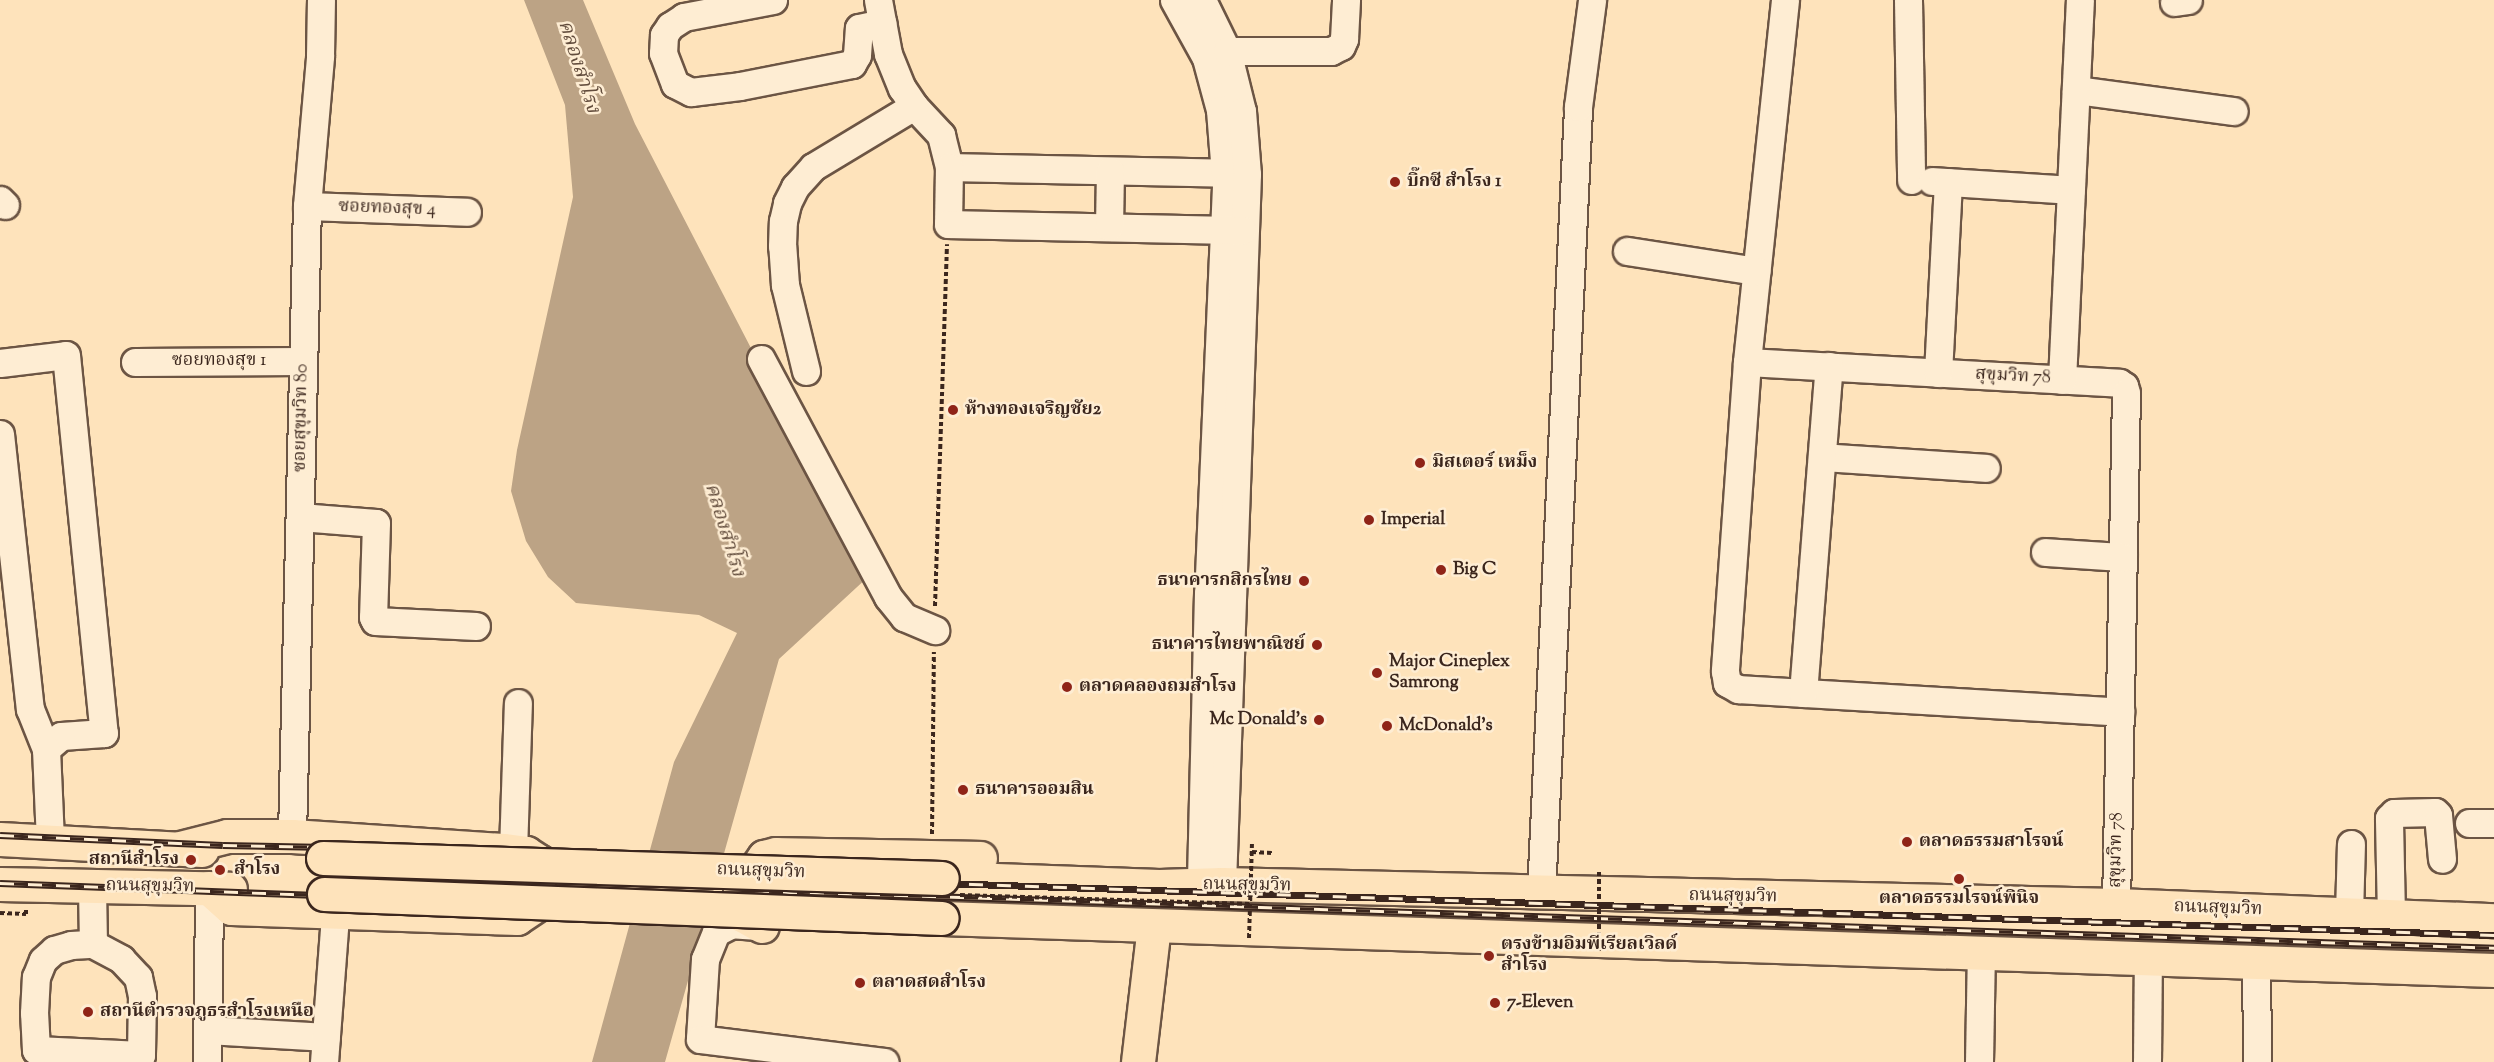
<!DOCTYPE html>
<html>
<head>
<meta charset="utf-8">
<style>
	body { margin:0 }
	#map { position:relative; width:2494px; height:1062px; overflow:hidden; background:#fee3bb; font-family:"Sorts Mill Goudy","Noto Serif Thai",serif }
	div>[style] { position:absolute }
	.water>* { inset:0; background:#bca385 }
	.path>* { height:4px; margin-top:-2px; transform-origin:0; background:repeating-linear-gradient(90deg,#3b261d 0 4.5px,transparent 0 7.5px) }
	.roads { filter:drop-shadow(2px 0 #6c5544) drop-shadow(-2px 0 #6c5544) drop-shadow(0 2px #6c5544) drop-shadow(0 -2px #6c5544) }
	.minor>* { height:27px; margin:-13.5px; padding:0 13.5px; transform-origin:13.5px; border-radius:13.5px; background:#feedd3 }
	.major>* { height:33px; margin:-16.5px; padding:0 16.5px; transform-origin:16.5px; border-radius:16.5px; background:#fee3bb }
	.highway>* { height:33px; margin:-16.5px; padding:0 16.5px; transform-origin:16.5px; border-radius:16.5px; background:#fee3bb }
	.rail>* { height:7px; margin-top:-3.5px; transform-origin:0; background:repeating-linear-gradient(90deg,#feedd3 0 14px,#3b261d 0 28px); box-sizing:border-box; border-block:2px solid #3b261d }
	.path-bridge>* { height:4px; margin-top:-2px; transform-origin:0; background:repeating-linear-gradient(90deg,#3b261d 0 4.5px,transparent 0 7.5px) }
	.bridges { filter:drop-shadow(2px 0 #3b261d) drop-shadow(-2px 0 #3b261d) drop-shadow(0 2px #3b261d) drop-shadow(0 -2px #3b261d) }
	.highway-bridge>* { height:33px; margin:-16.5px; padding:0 16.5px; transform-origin:16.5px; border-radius:16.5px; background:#fee3bb }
	.dots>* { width:16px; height:16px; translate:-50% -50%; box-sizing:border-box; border:3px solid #feedd3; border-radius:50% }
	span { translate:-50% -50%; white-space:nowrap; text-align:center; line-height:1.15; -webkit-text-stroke:5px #feedd3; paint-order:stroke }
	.poi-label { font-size:18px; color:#3b261d; font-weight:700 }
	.left { translate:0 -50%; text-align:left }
	.right { translate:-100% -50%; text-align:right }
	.street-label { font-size:18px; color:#3b261d }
	.water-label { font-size:20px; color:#624c3c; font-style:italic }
</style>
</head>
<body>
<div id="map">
	<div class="water">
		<i style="clip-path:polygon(524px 0,583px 0,635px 124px,869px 576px,779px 659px,665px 1062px,592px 1062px,674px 762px,737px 633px,699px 615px,576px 603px,548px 577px,526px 541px,511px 491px,517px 450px,573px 197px,565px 105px)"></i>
	</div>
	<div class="path">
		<i style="left:935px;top:606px;width:362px;rotate:-88.1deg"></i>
		<i style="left:932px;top:834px;width:182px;rotate:-89.4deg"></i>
		<i style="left:1252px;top:852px;width:22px;rotate:3deg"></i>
		<i style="left:0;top:913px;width:26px;rotate:2deg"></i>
		<i style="left:26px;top:914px;width:6px;rotate:-90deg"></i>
	</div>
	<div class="roads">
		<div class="minor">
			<i style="left:773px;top:0;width:91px;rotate:169.2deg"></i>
			<i style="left:684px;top:17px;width:17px;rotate:147deg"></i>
			<i style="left:670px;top:26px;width:11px;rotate:124deg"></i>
			<i style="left:664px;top:35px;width:18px;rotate:93deg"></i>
			<i style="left:663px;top:53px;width:33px;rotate:69deg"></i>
			<i style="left:675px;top:84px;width:18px;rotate:27deg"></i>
			<i style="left:691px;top:92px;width:49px;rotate:-7deg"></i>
			<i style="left:740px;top:86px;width:114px;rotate:-11.1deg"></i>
			<i style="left:852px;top:64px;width:10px;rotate:-61deg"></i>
			<i style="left:857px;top:55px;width:27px;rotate:-86deg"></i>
			<i style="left:859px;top:28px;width:24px;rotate:-12deg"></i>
			<i style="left:878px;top:0;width:55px;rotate:79.5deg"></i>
			<i style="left:888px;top:54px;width:37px;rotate:68deg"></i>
			<i style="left:902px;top:88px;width:22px;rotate:56deg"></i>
			<i style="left:914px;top:106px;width:40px;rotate:47deg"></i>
			<i style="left:941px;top:135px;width:33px;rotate:76deg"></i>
			<i style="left:949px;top:167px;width:276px;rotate:1.2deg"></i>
			<i style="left:1174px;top:0;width:66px;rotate:61.1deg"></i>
			<i style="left:1206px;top:58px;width:54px;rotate:74.9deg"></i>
			<i style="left:1220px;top:110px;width:76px;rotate:85.5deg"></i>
			<i style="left:1226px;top:186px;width:407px;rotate:92.5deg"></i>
			<i style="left:1208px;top:593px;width:284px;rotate:91.4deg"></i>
			<i style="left:1202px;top:0;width:57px;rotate:63.9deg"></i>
			<i style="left:1227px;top:51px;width:62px;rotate:76deg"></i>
			<i style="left:1242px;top:111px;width:63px;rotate:85.5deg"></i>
			<i style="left:1247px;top:174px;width:710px;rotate:92.02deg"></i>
			<i style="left:1785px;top:0;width:364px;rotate:96deg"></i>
			<i style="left:1747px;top:362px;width:310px;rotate:94.1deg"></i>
			<i style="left:1725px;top:671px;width:12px;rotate:81deg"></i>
			<i style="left:1727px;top:683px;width:13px;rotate:29deg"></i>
			<i style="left:1738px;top:689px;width:383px;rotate:3.4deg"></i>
			<i style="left:1908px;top:0;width:180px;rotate:89deg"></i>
			<i style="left:2174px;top:2px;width:14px;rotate:-8deg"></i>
			<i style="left:1210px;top:57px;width:18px;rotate:-19deg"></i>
			<i style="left:1227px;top:51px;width:104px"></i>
			<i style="left:1331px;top:51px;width:11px;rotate:-27deg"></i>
			<i style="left:1341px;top:46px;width:8px;rotate:-67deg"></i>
			<i style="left:1344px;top:39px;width:39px;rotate:-87deg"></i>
			<i style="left:2076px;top:90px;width:159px;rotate:7.6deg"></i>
			<i style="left:949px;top:167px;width:57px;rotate:91deg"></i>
			<i style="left:948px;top:224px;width:294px;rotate:1.2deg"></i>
			<i style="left:1932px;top:181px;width:139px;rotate:3.7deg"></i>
			<i style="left:0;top:200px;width:7px;rotate:45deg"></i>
			<i style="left:307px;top:206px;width:160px;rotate:2.1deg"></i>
			<i style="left:1109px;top:227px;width:56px;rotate:-89deg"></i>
			<i style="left:1627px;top:251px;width:131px;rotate:8.8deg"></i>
			<i style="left:761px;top:359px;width:270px;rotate:61.9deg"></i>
			<i style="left:888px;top:597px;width:26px;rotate:51deg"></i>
			<i style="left:904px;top:617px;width:34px;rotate:23deg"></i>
			<i style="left:135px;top:362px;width:168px;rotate:-0.3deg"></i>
			<i style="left:1747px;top:362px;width:373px;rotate:3.2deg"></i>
			<i style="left:2119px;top:383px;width:6px;rotate:31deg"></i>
			<i style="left:2124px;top:386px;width:7px;rotate:74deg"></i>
			<i style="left:2126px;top:393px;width:512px;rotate:91.12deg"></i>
			<i style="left:0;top:363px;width:66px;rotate:-6.9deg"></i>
			<i style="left:66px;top:355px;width:380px;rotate:84.3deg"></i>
			<i style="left:104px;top:733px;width:43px;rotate:176deg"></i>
			<i style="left:61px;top:736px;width:20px;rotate:139deg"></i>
			<i style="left:806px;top:371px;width:89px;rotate:-103.7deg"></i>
			<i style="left:785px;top:285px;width:39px;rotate:-94deg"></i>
			<i style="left:782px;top:246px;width:25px;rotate:-88deg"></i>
			<i style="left:783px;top:221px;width:18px;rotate:-77deg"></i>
			<i style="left:787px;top:203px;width:18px;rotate:-63deg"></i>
			<i style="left:795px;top:187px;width:27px;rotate:-48deg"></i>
			<i style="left:813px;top:167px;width:118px;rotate:-31.1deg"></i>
			<i style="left:1938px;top:373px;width:191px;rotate:-87deg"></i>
			<i style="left:2062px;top:380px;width:380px;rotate:-87.3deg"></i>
			<i style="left:0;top:434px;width:277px;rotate:83.8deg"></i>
			<i style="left:30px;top:709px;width:43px;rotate:68.2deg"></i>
			<i style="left:46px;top:749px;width:92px;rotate:87.5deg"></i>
			<i style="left:1822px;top:457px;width:164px;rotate:3.8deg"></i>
			<i style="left:300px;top:517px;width:76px;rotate:4.5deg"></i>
			<i style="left:376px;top:523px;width:94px;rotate:91.8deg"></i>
			<i style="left:373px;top:617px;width:4px;rotate:63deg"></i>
			<i style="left:375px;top:621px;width:101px;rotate:2.8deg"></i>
			<i style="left:2045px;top:552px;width:78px;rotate:3.7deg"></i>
			<i style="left:1803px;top:693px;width:328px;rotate:-85.5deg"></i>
			<i style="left:2469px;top:823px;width:25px"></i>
			<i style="left:292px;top:836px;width:630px;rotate:-88.64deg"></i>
			<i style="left:307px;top:206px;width:151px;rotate:-85deg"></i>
			<i style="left:320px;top:56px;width:56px;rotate:-89deg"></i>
			<i style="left:513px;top:851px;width:148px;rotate:-88.1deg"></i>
			<i style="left:92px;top:887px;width:57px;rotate:89deg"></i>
			<i style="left:93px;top:944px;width:32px;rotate:28deg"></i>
			<i style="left:121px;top:959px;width:25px;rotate:47deg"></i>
			<i style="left:138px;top:977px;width:19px;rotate:78deg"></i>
			<i style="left:142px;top:996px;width:59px;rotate:91deg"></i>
			<i style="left:141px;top:1055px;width:105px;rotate:-177.3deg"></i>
			<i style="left:36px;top:1050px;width:37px;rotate:-93deg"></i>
			<i style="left:34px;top:1013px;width:36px;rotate:-87deg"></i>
			<i style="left:36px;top:977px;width:18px;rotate:-68deg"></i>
			<i style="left:43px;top:960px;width:15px;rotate:-42deg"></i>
			<i style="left:54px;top:950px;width:18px;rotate:-16deg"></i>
			<i style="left:71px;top:945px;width:22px;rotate:-3deg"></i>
			<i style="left:1541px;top:893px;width:787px;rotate:-87.3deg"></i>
			<i style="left:1578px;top:107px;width:108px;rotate:-82.5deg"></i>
			<i style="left:2349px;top:914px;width:70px;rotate:-88.4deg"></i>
			<i style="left:2391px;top:916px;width:98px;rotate:-91.2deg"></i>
			<i style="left:2389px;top:818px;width:7px;rotate:-45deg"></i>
			<i style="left:2394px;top:813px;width:41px;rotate:-1.4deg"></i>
			<i style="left:2435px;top:812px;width:4px;rotate:45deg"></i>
			<i style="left:2438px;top:815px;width:44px;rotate:84.8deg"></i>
			<i style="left:758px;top:926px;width:26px;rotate:-176deg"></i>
			<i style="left:732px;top:924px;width:18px;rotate:153deg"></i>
			<i style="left:716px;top:932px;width:29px;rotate:112deg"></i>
			<i style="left:705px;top:959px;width:80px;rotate:93.6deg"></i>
			<i style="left:700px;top:1039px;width:186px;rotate:7.1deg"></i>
			<i style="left:2256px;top:961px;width:101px;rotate:89.4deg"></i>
			<i style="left:208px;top:1030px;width:118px;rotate:3.4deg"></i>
			<i style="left:207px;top:1062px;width:174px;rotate:-89.3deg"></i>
			<i style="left:324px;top:1062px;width:148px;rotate:-85.7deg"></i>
			<i style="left:1979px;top:1062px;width:110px;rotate:-89deg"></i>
			<i style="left:2147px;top:1062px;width:105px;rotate:-89.5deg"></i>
		</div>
		<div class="major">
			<i style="left:1138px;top:1062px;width:137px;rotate:-83.3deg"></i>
		</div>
		<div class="highway">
			<i style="left:0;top:839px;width:202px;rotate:3.1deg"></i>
			<i style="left:180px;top:848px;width:49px;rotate:-14.3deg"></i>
			<i style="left:227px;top:836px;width:65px"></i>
			<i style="left:292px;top:836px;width:211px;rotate:3.8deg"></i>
			<i style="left:503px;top:850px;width:23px;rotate:7deg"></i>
			<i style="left:526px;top:853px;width:17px;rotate:33deg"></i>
			<i style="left:540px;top:862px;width:43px;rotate:95.3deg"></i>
			<i style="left:536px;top:905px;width:23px;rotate:146deg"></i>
			<i style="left:517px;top:918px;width:286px;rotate:-178deg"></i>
			<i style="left:231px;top:908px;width:30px;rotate:-138deg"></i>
			<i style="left:942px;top:878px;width:217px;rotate:2.1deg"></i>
			<i style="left:1159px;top:886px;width:63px;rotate:-1.8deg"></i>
			<i style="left:1222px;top:884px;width:894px;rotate:1.35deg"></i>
			<i style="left:2116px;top:905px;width:378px;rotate:2.3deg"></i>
			<i style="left:0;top:884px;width:230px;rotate:1.2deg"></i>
			<i style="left:942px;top:918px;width:1553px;rotate:1.92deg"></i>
			<i style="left:762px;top:926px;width:23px;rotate:-151deg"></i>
			<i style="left:742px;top:915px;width:24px;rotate:-95deg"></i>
			<i style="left:740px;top:891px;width:42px;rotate:-54.8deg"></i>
			<i style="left:764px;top:857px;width:12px;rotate:-14deg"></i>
			<i style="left:776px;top:854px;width:204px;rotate:1.1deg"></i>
		</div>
	</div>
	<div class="rail">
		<i style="left:0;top:835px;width:223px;rotate:2.6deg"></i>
		<i style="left:223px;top:845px;width:299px;rotate:1.1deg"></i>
		<i style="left:522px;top:851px;width:229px;rotate:5.5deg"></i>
		<i style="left:750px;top:873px;width:163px;rotate:3.2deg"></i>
		<i style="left:913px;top:882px;width:1582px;rotate:1.92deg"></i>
		<i style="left:0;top:883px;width:503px;rotate:2.16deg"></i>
		<i style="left:503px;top:902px;width:307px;rotate:-1.9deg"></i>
		<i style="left:810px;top:892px;width:1685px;rotate:1.9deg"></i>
	</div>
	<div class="path-bridge">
		<i style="left:960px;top:895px;width:290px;rotate:1.8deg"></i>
		<i style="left:1249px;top:938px;width:94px;rotate:-88.2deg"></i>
		<i style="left:1599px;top:951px;width:82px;rotate:-90deg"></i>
	</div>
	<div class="bridges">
		<div class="highway-bridge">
			<i style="left:323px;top:858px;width:619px;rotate:1.85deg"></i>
			<i style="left:324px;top:894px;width:618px;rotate:2.22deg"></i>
		</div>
	</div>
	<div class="dots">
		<i style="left:1395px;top:182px;background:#8f2418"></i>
		<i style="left:953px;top:410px;background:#8f2418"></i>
		<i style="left:1420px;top:463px;background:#8f2418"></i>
		<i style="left:1369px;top:520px;background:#8f2418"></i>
		<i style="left:1441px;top:570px;background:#8f2418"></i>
		<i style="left:1304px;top:581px;background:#8f2418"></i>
		<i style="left:1317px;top:645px;background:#8f2418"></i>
		<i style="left:1377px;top:673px;background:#8f2418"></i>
		<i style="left:1067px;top:687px;background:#8f2418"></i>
		<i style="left:1319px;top:720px;background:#8f2418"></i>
		<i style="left:1387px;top:726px;background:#8f2418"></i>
		<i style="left:963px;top:790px;background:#8f2418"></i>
		<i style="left:1907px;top:842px;background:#8f2418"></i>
		<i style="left:191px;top:860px;background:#8f2418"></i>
		<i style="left:220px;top:870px;background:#8f2418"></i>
		<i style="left:1959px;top:879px;background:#8f2418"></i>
		<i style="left:1489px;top:956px;background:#8f2418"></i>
		<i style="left:860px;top:983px;background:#8f2418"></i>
		<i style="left:1495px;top:1003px;background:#8f2418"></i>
		<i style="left:88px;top:1012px;background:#8f2418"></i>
	</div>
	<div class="poi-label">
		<span class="left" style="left:1407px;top:182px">บิ๊กซี สำโรง 1</span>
		<span class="left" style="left:965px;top:410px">ห้างทองเจริญชัย2</span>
		<span class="left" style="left:1432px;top:463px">มิสเตอร์ เหม็ง</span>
		<span class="left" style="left:1381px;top:520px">Imperial</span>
		<span class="left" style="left:1453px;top:570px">Big C</span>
		<span class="right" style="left:1292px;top:581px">ธนาคารกสิกรไทย</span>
		<span class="right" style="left:1305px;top:645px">ธนาคารไทยพาณิชย์</span>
		<span class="left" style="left:1389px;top:673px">Major Cineplex<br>Samrong</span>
		<span class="left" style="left:1079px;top:687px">ตลาดคลองถมสำโรง</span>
		<span class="right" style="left:1307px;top:720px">Mc Donald's</span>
		<span class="left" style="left:1399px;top:726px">McDonald's</span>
		<span class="left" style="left:975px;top:790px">ธนาคารออมสิน</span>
		<span class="left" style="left:1919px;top:842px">ตลาดธรรมสาโรจน์</span>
		<span class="right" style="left:179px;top:860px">สถานีสำโรง</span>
		<span class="left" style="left:234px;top:870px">สำโรง</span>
		<span style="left:1959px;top:899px">ตลาดธรรมโรจน์พินิจ</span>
		<span class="left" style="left:1501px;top:956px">ตรงข้ามอิมพีเรียลเวิลด์<br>สําโรง</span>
		<span class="left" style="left:872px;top:983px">ตลาดสดสำโรง</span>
		<span class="left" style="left:1507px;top:1003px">7-Eleven</span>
		<span class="left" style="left:100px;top:1012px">สถานีตำรวจภูธรสำโรงเหนือ</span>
	</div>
	<div class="street-label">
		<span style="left:387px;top:209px;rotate:2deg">ซอยทองสุข 4</span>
		<span style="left:219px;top:361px">ซอยทองสุข 1</span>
		<span style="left:2013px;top:377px;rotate:3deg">สุขุมวิท 78</span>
		<span style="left:302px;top:418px;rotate:-89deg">ซอยสุขุมวิท 80</span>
		<span style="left:2117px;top:850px;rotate:-89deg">สุขุมวิท 78</span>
		<span style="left:761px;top:872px;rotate:2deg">ถนนสุขุมวิท</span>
		<span style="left:1247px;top:886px;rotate:1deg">ถนนสุขุมวิท</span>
		<span style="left:150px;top:887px;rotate:1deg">ถนนสุขุมวิท</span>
		<span style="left:1733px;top:897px;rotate:1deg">ถนนสุขุมวิท</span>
		<span style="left:2218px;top:909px;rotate:2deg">ถนนสุขุมวิท</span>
	</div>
	<div class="water-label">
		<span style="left:578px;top:67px;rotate:72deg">คลองสำโรง</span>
		<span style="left:724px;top:530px;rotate:73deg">คลองสำโรง</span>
	</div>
</div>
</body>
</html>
